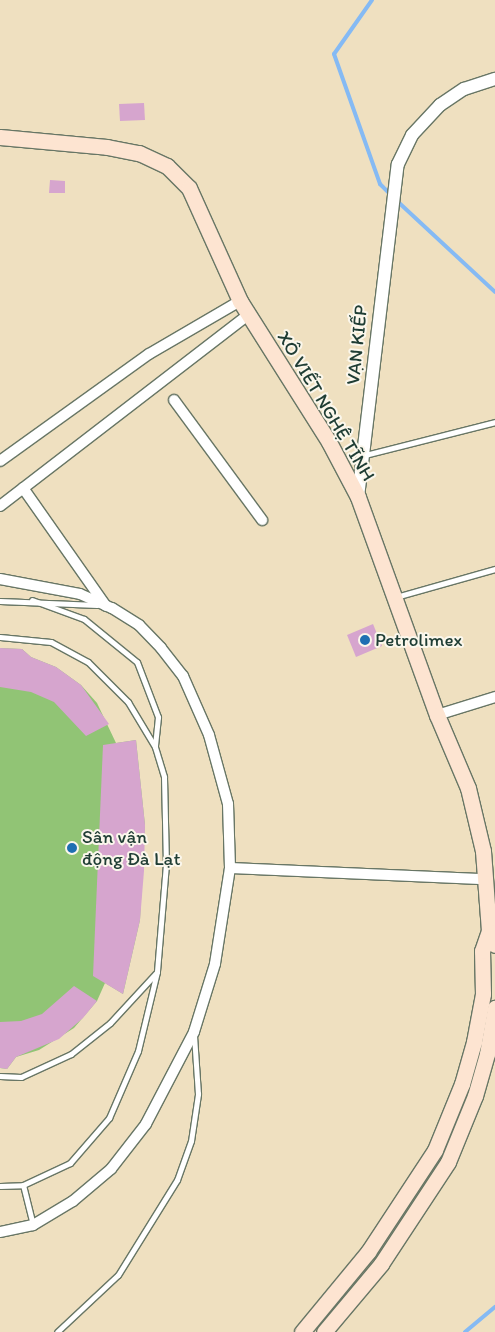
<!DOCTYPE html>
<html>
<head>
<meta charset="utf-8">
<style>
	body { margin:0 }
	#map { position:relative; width:495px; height:1332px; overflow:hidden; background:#efe0c0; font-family:Itim,sans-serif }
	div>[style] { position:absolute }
	.green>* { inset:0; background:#91c475 }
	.stream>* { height:4px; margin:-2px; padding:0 2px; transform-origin:2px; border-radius:2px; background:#85baf4 }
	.building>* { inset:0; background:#d6a5ce }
	.roads { filter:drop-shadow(1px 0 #687665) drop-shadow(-1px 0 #687665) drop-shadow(0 1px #687665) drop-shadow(0 -1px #687665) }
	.service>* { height:5px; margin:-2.5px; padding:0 2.5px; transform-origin:2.5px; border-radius:2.5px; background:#fff }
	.minor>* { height:10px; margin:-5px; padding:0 5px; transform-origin:5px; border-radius:5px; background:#fff }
	.tertiary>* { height:12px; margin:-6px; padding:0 6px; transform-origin:6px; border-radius:6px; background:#fff }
	.secondary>* { height:15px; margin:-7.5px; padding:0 7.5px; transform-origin:7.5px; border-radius:7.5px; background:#fde4d1 }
	.dots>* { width:14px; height:14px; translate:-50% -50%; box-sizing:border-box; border:2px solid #fbf7ec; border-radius:50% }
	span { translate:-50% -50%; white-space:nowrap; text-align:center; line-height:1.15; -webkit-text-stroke:4px #fbf7ec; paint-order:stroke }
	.street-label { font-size:19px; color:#1f3d34 }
	.poi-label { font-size:19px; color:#1f3d34 }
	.left { translate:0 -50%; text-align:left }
</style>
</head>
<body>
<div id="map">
	<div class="green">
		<i style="clip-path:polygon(0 648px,22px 649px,31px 657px,56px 667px,81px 685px,97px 703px,116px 743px,136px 740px,145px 825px,140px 920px,123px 994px,105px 983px,97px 1001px,74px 1028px,39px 1050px,16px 1057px,7px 1069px,0 1068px)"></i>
	</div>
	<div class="stream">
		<i style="left:372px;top:0;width:66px;rotate:125.1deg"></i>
		<i style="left:334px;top:54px;width:138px;rotate:70.5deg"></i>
		<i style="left:380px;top:184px;width:16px;rotate:45deg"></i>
		<i style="left:396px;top:200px;width:135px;rotate:42.9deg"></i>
		<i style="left:465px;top:1332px;width:39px;rotate:-40deg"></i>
	</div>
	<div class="building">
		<i style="clip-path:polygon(144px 103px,145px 120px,120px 121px,119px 104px)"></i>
		<i style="clip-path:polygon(50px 180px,65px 181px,65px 193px,49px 193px)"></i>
		<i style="clip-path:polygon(373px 624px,382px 646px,356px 657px,347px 635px)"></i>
		<i style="clip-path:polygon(0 648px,22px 649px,31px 657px,56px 667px,81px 685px,109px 724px,86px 736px,54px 702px,31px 692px,0 687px)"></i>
		<i style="clip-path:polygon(136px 740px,145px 825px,144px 871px,140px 920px,123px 994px,93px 976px,103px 745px)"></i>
		<i style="clip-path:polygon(74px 986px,97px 1001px,83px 1018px,59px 1039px,16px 1057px,7px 1069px,0 1068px,0 1022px,21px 1021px,42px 1014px)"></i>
	</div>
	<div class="roads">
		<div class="service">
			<i style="left:365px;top:455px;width:134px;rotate:-14.2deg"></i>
			<i style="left:396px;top:597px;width:103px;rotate:-15.8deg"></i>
			<i style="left:32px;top:600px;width:55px;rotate:20.1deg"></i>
			<i style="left:84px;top:619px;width:68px;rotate:39.1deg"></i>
			<i style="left:137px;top:662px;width:59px;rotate:69.1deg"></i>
			<i style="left:158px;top:717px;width:29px;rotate:96deg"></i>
			<i style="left:0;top:601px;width:97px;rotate:2.4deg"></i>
			<i style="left:0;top:637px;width:51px;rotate:5.6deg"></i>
			<i style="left:51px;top:642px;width:42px;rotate:28.4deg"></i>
			<i style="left:88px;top:662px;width:57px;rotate:45deg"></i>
			<i style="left:128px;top:702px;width:52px;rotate:59deg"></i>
			<i style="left:155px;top:747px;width:31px;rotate:73deg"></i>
			<i style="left:164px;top:777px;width:87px;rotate:88.7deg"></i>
			<i style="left:166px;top:864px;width:108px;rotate:94.8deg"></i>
			<i style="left:157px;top:972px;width:69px;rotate:132.7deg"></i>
			<i style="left:110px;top:1023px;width:50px;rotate:141.5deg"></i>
			<i style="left:71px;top:1054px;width:55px;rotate:155.3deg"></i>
			<i style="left:21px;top:1077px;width:21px;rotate:-177deg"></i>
			<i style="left:0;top:1186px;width:23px;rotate:-2deg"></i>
			<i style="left:33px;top:1225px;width:41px;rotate:-104deg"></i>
			<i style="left:23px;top:1185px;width:52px;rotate:-25.1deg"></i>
			<i style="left:70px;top:1163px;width:60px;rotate:-49.1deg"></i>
			<i style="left:109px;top:1118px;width:73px;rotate:-66.6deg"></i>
			<i style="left:138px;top:1051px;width:81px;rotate:-76.5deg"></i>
			<i style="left:57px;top:1332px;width:83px;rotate:-43.1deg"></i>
			<i style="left:118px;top:1275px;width:112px;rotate:-58.2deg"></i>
			<i style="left:177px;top:1180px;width:41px;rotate:-70.3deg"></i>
			<i style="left:191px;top:1141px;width:48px;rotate:-81.5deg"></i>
			<i style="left:198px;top:1094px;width:59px;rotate:-93.9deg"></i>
		</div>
		<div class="minor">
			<i style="left:174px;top:400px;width:149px;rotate:53.7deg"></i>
			<i style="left:0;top:461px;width:183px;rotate:-35.7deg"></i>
			<i style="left:149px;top:354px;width:105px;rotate:-30.2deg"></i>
			<i style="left:23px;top:488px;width:144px;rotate:54.9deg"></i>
			<i style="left:0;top:506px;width:313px;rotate:-37.6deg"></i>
			<i style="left:0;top:579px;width:81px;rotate:10.6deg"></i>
			<i style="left:80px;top:594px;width:35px;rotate:24deg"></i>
			<i style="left:112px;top:608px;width:32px;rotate:32deg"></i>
			<i style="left:139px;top:625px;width:32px;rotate:46deg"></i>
			<i style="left:161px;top:648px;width:36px;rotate:52deg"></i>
			<i style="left:183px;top:676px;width:64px;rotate:66.2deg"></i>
			<i style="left:209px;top:735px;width:72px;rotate:74.6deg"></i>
			<i style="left:228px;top:804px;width:64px;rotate:88.2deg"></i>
			<i style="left:230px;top:868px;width:97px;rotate:98.9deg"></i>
			<i style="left:215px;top:964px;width:71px;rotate:107.2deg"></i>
			<i style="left:194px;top:1032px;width:104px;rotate:117.6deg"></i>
			<i style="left:146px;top:1124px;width:57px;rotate:127.9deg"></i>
			<i style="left:111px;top:1169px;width:50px;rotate:139.9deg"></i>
			<i style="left:73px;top:1201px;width:47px;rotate:149deg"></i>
			<i style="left:33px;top:1225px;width:34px;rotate:168deg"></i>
			<i style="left:437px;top:715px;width:61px;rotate:-17.2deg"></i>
			<i style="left:230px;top:868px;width:256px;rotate:2.5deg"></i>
		</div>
		<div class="tertiary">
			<i style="left:358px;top:497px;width:335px;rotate:-83.2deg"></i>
			<i style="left:398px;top:164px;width:32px;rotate:-64deg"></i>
			<i style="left:412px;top:135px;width:41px;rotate:-47deg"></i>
			<i style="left:440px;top:105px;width:29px;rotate:-34deg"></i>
			<i style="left:464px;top:89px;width:33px;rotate:-18deg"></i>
		</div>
		<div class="secondary">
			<i style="left:0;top:137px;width:107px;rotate:5.3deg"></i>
			<i style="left:107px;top:147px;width:33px;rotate:11deg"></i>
			<i style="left:139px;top:153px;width:31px;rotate:25deg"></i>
			<i style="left:167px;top:166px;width:31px;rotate:45deg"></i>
			<i style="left:189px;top:188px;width:124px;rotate:65.7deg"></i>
			<i style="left:240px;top:301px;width:167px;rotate:57.7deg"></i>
			<i style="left:329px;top:442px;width:62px;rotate:62.2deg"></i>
			<i style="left:358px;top:497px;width:232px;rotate:70.1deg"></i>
			<i style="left:437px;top:715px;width:79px;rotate:67deg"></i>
			<i style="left:468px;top:788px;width:65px;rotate:76.6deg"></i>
			<i style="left:483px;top:851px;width:80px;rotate:85.7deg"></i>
			<i style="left:489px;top:931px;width:15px;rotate:67deg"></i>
			<i style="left:302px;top:1332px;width:104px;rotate:-50.5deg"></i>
			<i style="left:368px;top:1252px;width:122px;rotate:-56.7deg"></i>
			<i style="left:435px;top:1150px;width:71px;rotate:-67.8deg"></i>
			<i style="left:462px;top:1084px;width:44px;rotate:-74.1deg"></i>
			<i style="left:474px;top:1042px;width:49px;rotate:-79.4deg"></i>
			<i style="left:483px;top:994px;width:43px;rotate:-91.3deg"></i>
			<i style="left:482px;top:951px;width:21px;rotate:-71deg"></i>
			<i style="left:324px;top:1332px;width:89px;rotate:-50deg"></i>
			<i style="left:381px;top:1264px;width:122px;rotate:-56.7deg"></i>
			<i style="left:448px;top:1162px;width:71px;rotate:-67.8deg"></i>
			<i style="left:475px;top:1096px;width:44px;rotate:-74.1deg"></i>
			<i style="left:487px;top:1054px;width:47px;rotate:-80.1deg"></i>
		</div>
	</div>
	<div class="dots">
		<i style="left:365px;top:640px;background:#1f6fb2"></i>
		<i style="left:72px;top:848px;background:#1f6fb2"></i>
	</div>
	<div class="street-label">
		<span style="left:357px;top:345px;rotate:-84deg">VẠN KIẾP</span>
		<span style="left:326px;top:406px;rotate:59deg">XÔ VIẾT NGHỆ TĨNH</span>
	</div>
	<div class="poi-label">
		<span class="left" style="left:375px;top:640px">Petrolimex</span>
		<span class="left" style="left:82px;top:848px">Sân vận<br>động Đà Lạt</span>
	</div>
</div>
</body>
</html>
